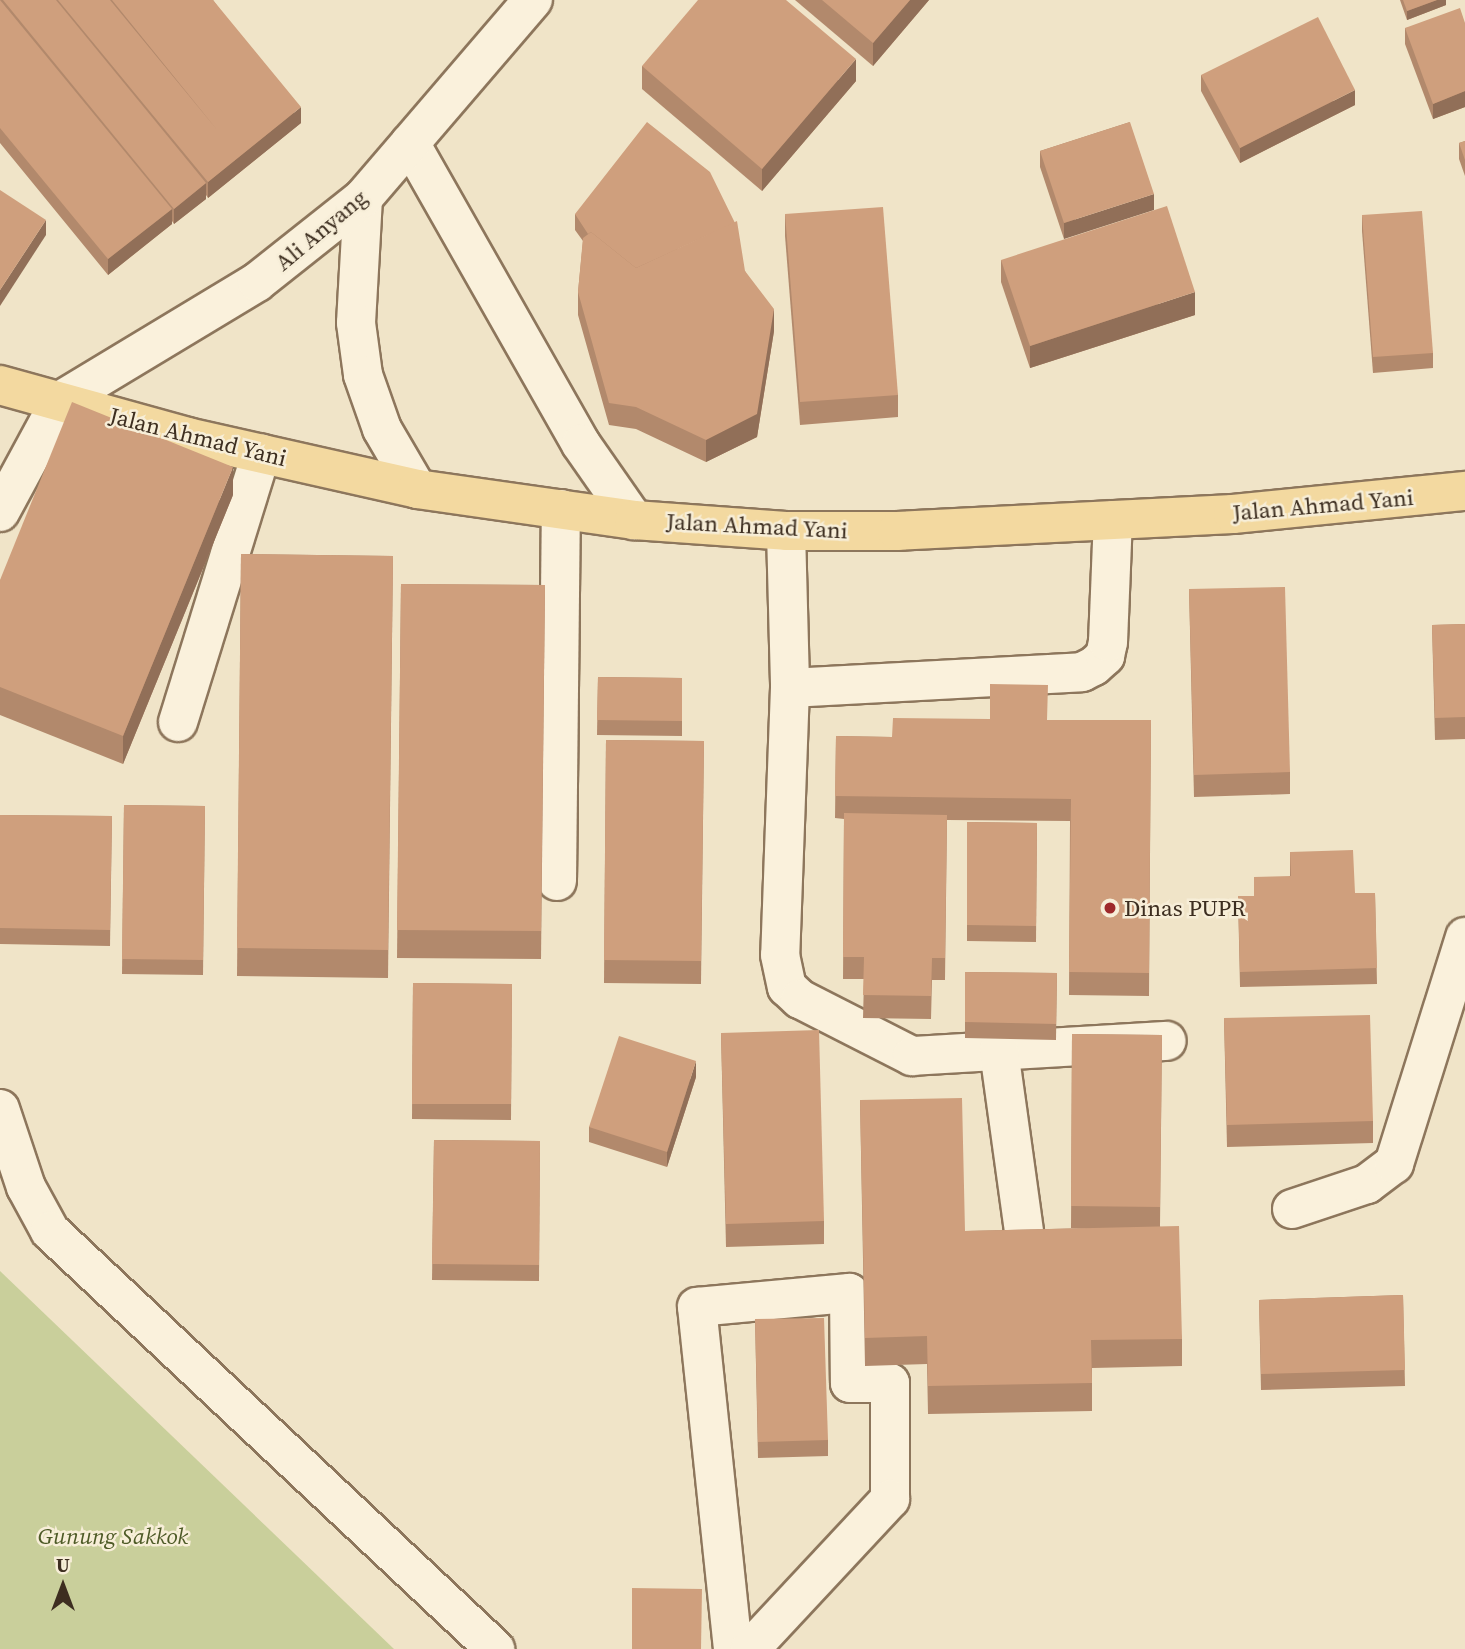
<!DOCTYPE html>
<html>
<head>
<meta charset="utf-8">
<style>
	body { margin:0 }
	#map { position:relative; width:1465px; height:1649px; overflow:hidden; background:#f0e4c8; font-family:"Source Serif 4",serif }
	div>[style] { position:absolute }
	.green>* { inset:0; background:#c9cf9b }
	.roads { filter:drop-shadow(2px 0 #8d765c) drop-shadow(-2px 0 #8d765c) drop-shadow(0 2px #8d765c) drop-shadow(0 -2px #8d765c) }
	.minor>* { height:38px; margin:-19px; padding:0 19px; transform-origin:19px; border-radius:19px; background:#faf1dc }
	.major>* { height:38px; margin:-19px; padding:0 19px; transform-origin:19px; border-radius:19px; background:#f3d9a0 }
	.wall>* { inset:0; background:#b2896c }
	.shaded-wall>* { inset:0; background:#916f58 }
	.building>* { inset:0; background:#cf9f7d }
	.dots>* { width:19px; height:19px; translate:-50% -50%; box-sizing:border-box; border:4px solid #f7eed8; border-radius:50% }
	span { translate:-50% -50%; white-space:nowrap; text-align:center; line-height:1.15; -webkit-text-stroke:5px #f7eed8; paint-order:stroke }
	.street-label { font-size:23px; color:#3d2e20 }
	.poi-label { font-size:23px; color:#3d2e20 }
	.left { translate:0 -50%; text-align:left }
	.park-label { font-size:23px; color:#4d5a26; font-style:italic }
	.north { position:absolute; left:28px; top:1551px; width:70px; height:70px; -webkit-text-stroke:5px #f7eed8; paint-order:stroke; rotate:0deg; font-size:19px; font-weight:700; line-height:28px; text-align:center; color:#3d2e20 }
	.north::after { content:''; display:block; margin:auto; width:24px; height:32px; background:#3d2e20; clip-path:polygon(50% 0,100% 100%,50% 72%,0 100%) }
</style>
</head>
<body>
<div id="map">
	<div class="green">
		<i style="clip-path:polygon(0 1271px,394px 1649px,0 1649px)"></i>
	</div>
	<div class="roads">
		<div class="minor">
			<i style="left:410px;top:143px;width:346px;rotate:60.4deg"></i>
			<i style="left:581px;top:444px;width:93px;rotate:55.1deg"></i>
			<i style="left:363px;top:198px;width:125px;rotate:93.2deg"></i>
			<i style="left:356px;top:323px;width:52px;rotate:82.3deg"></i>
			<i style="left:363px;top:375px;width:57px;rotate:70.6deg"></i>
			<i style="left:382px;top:429px;width:69px;rotate:59.7deg"></i>
			<i style="left:0;top:512px;width:126px;rotate:-61.6deg"></i>
			<i style="left:60px;top:401px;width:230px;rotate:-31.1deg"></i>
			<i style="left:257px;top:282px;width:135px;rotate:-38.4deg"></i>
			<i style="left:363px;top:198px;width:261px;rotate:-49.4deg"></i>
			<i style="left:786px;top:531px;width:157px;rotate:88.5deg"></i>
			<i style="left:790px;top:688px;width:267px;rotate:92.1deg"></i>
			<i style="left:780px;top:955px;width:33px;rotate:78deg"></i>
			<i style="left:787px;top:987px;width:18px;rotate:43deg"></i>
			<i style="left:800px;top:999px;width:126px;rotate:27deg"></i>
			<i style="left:912px;top:1056px;width:255px;rotate:-3.4deg"></i>
			<i style="left:790px;top:688px;width:292px;rotate:-3.1deg"></i>
			<i style="left:1082px;top:672px;width:13px;rotate:-27deg"></i>
			<i style="left:1094px;top:666px;width:15px;rotate:-42deg"></i>
			<i style="left:1105px;top:656px;width:14px;rotate:-78deg"></i>
			<i style="left:1108px;top:642px;width:122px;rotate:-87.7deg"></i>
			<i style="left:178px;top:722px;width:281px;rotate:-72.8deg"></i>
			<i style="left:557px;top:881px;width:372px;rotate:-89.4deg"></i>
			<i style="left:999px;top:1051px;width:183px;rotate:82.1deg"></i>
			<i style="left:0;top:1109px;width:82px;rotate:71.6deg"></i>
			<i style="left:26px;top:1187px;width:50px;rotate:61.4deg"></i>
			<i style="left:50px;top:1231px;width:611px;rotate:43.21deg"></i>
			<i style="left:1292px;top:1209px;width:79px;rotate:-18.4deg"></i>
			<i style="left:1367px;top:1184px;width:34px;rotate:-37deg"></i>
			<i style="left:1394px;top:1164px;width:238px;rotate:-72.6deg"></i>
			<i style="left:733px;top:1649px;width:344px;rotate:-96deg"></i>
			<i style="left:697px;top:1307px;width:153px;rotate:-5.3deg"></i>
			<i style="left:849px;top:1293px;width:90px;rotate:89.4deg"></i>
			<i style="left:850px;top:1383px;width:40px"></i>
			<i style="left:890px;top:1383px;width:116px;rotate:90deg"></i>
			<i style="left:890px;top:1499px;width:205px;rotate:133deg"></i>
		</div>
		<div class="major">
			<i style="left:0;top:385px;width:194px;rotate:15.5deg"></i>
			<i style="left:187px;top:437px;width:236px;rotate:12.7deg"></i>
			<i style="left:417px;top:489px;width:219px;rotate:8.1deg"></i>
			<i style="left:634px;top:520px;width:152px;rotate:4.1deg"></i>
			<i style="left:786px;top:531px;width:111px"></i>
			<i style="left:897px;top:531px;width:336px;rotate:-2.9deg"></i>
			<i style="left:1233px;top:514px;width:233px;rotate:-5.7deg"></i>
		</div>
	</div>
	<div class="wall">
		<i style="clip-path:polygon(0 0,213px 0,301px 123px,208px 198px,206px 195px,206px 199px,174px 224px,172px 221px,172px 224px,108px 275px,0 143px)"></i>
		<i style="clip-path:polygon(795px 0,929px 0,873px 66px)"></i>
		<i style="clip-path:polygon(1400px 0,1446px 0,1446px 5px,1407px 20px)"></i>
		<i style="clip-path:polygon(1465px 23px,1465px 107px,1433px 119px,1405px 44px,1405px 28px)"></i>
		<i style="clip-path:polygon(642px 66px,856px 81px,762px 191px,642px 89px)"></i>
		<i style="clip-path:polygon(1201px 75px,1355px 105px,1240px 163px,1201px 91px)"></i>
		<i style="clip-path:polygon(1130px 122px,1064px 239px,1040px 167px,1040px 151px)"></i>
		<i style="clip-path:polygon(1465px 141px,1465px 176px,1459px 159px,1459px 143px)"></i>
		<i style="clip-path:polygon(575px 214px,745px 271px,774px 331px,757px 437px,706px 462px,636px 429px,609px 425px,578px 315px,578px 292px,583px 241px,575px 230px)"></i>
		<i style="clip-path:polygon(785px 214px,898px 395px,898px 417px,800px 425px,785px 236px)"></i>
		<i style="clip-path:polygon(1362px 215px,1433px 353px,1433px 368px,1373px 373px,1362px 231px)"></i>
		<i style="clip-path:polygon(1001px 260px,1195px 315px,1030px 368px,1001px 282px)"></i>
		<i style="clip-path:polygon(233px 495px,123px 764px,0 715px,0 580px)"></i>
		<i style="clip-path:polygon(241px 554px,393px 556px,388px 978px,237px 976px)"></i>
		<i style="clip-path:polygon(401px 584px,545px 585px,541px 959px,397px 958px)"></i>
		<i style="clip-path:polygon(1189px 589px,1290px 772px,1290px 794px,1194px 797px)"></i>
		<i style="clip-path:polygon(1465px 624px,1465px 739px,1435px 740px,1432px 625px)"></i>
		<i style="clip-path:polygon(598px 677px,682px 678px,682px 736px,597px 735px)"></i>
		<i style="clip-path:polygon(1048px 720px,1151px 720px,1149px 996px,1069px 995px,1070px 821px,947px 820px,945px 980px,932px 980px,931px 1019px,863px 1018px,864px 979px,843px 979px,844px 819px,835px 818px,836px 736px,892px 737px)"></i>
		<i style="clip-path:polygon(606px 740px,704px 741px,701px 984px,604px 983px)"></i>
		<i style="clip-path:polygon(124px 805px,205px 806px,203px 975px,122px 974px)"></i>
		<i style="clip-path:polygon(0 815px,112px 816px,110px 946px,0 944px)"></i>
		<i style="clip-path:polygon(967px 822px,1037px 823px,1036px 942px,967px 941px)"></i>
		<i style="clip-path:polygon(1290px 852px,1355px 893px,1375px 893px,1377px 984px,1240px 987px,1238px 896px,1254px 896px,1290px 876px)"></i>
		<i style="clip-path:polygon(965px 972px,1057px 973px,1056px 1040px,965px 1038px)"></i>
		<i style="clip-path:polygon(413px 983px,512px 984px,511px 1120px,412px 1119px)"></i>
		<i style="clip-path:polygon(1224px 1018px,1373px 1121px,1373px 1143px,1227px 1147px)"></i>
		<i style="clip-path:polygon(721px 1033px,824px 1221px,824px 1244px,726px 1247px)"></i>
		<i style="clip-path:polygon(1072px 1034px,1162px 1035px,1160px 1226px,1182px 1339px,1182px 1366px,1092px 1368px,1092px 1411px,928px 1414px,927px 1364px,865px 1366px,860px 1100px,965px 1231px,1090px 1228px,1071px 1228px)"></i>
		<i style="clip-path:polygon(696px 1077px,667px 1167px,589px 1142px,589px 1127px)"></i>
		<i style="clip-path:polygon(434px 1140px,540px 1141px,539px 1281px,432px 1280px)"></i>
		<i style="clip-path:polygon(1403px 1295px,1405px 1386px,1261px 1390px,1259px 1300px)"></i>
		<i style="clip-path:polygon(755px 1319px,828px 1440px,828px 1456px,758px 1458px)"></i>
	</div>
	<div class="shaded-wall">
		<i style="clip-path:polygon(910px 0,929px 0,873px 66px,873px 43px)"></i>
		<i style="clip-path:polygon(1437px 0,1446px 0,1446px 5px,1407px 20px,1407px 11px)"></i>
		<i style="clip-path:polygon(856px 59px,856px 81px,762px 191px,762px 169px)"></i>
		<i style="clip-path:polygon(1355px 90px,1355px 105px,1240px 163px,1240px 148px)"></i>
		<i style="clip-path:polygon(1465px 91px,1465px 107px,1433px 119px,1433px 104px)"></i>
		<i style="clip-path:polygon(301px 107px,301px 123px,208px 198px,208px 182px)"></i>
		<i style="clip-path:polygon(206px 183px,206px 199px,174px 224px,174px 209px)"></i>
		<i style="clip-path:polygon(1154px 194px,1154px 210px,1064px 239px,1064px 223px)"></i>
		<i style="clip-path:polygon(172px 209px,172px 224px,108px 275px,108px 259px)"></i>
		<i style="clip-path:polygon(46px 220px,46px 235px,0 306px,0 290px)"></i>
		<i style="clip-path:polygon(1195px 292px,1195px 315px,1030px 368px,1030px 346px)"></i>
		<i style="clip-path:polygon(774px 309px,774px 331px,757px 437px,706px 462px,706px 440px)"></i>
		<i style="clip-path:polygon(233px 467px,233px 495px,123px 764px,123px 736px)"></i>
		<i style="clip-path:polygon(696px 1061px,696px 1077px,667px 1167px,667px 1152px)"></i>
	</div>
	<div class="building">
		<i style="clip-path:polygon(0 0,172px 209px,108px 259px,0 128px)"></i>
		<i style="clip-path:polygon(3px 0,56px 0,206px 183px,174px 209px)"></i>
		<i style="clip-path:polygon(58px 0,110px 0,218px 131px,112px 0,213px 0,301px 107px,208px 182px)"></i>
		<i style="clip-path:polygon(698px 0,786px 0,856px 59px,762px 169px,642px 66px)"></i>
		<i style="clip-path:polygon(822px 0,910px 0,873px 43px)"></i>
		<i style="clip-path:polygon(1403px 0,1437px 0,1407px 11px)"></i>
		<i style="clip-path:polygon(1460px 8px,1465px 23px,1465px 91px,1433px 104px,1405px 28px)"></i>
		<i style="clip-path:polygon(1318px 17px,1355px 90px,1240px 148px,1201px 75px)"></i>
		<i style="clip-path:polygon(647px 122px,710px 172px,735px 223px,636px 268px,591px 232px,588px 234px,575px 214px)"></i>
		<i style="clip-path:polygon(1130px 122px,1154px 194px,1064px 223px,1040px 151px)"></i>
		<i style="clip-path:polygon(1465px 141px,1465px 160px,1459px 143px)"></i>
		<i style="clip-path:polygon(0 190px,46px 220px,0 290px)"></i>
		<i style="clip-path:polygon(1167px 206px,1195px 292px,1030px 346px,1001px 260px)"></i>
		<i style="clip-path:polygon(883px 207px,898px 395px,800px 402px,785px 214px)"></i>
		<i style="clip-path:polygon(1422px 211px,1433px 353px,1373px 357px,1362px 215px)"></i>
		<i style="clip-path:polygon(737px 221px,745px 271px,774px 309px,757px 414px,706px 440px,636px 407px,609px 403px,578px 292px,583px 238px,591px 232px,636px 268px)"></i>
		<i style="clip-path:polygon(72px 402px,233px 467px,123px 736px,0 687px,0 580px)"></i>
		<i style="clip-path:polygon(241px 554px,393px 556px,388px 950px,237px 948px)"></i>
		<i style="clip-path:polygon(401px 584px,545px 585px,541px 931px,397px 930px)"></i>
		<i style="clip-path:polygon(1285px 587px,1290px 772px,1194px 775px,1189px 589px)"></i>
		<i style="clip-path:polygon(1465px 624px,1465px 717px,1435px 718px,1432px 625px)"></i>
		<i style="clip-path:polygon(598px 677px,682px 678px,682px 721px,597px 720px)"></i>
		<i style="clip-path:polygon(990px 684px,1048px 685px,1047px 720px,1151px 720px,1149px 973px,1069px 972px,1071px 799px,835px 796px,836px 736px,892px 737px,893px 718px,990px 719px)"></i>
		<i style="clip-path:polygon(606px 740px,704px 741px,701px 961px,604px 960px)"></i>
		<i style="clip-path:polygon(124px 805px,205px 806px,203px 960px,122px 959px)"></i>
		<i style="clip-path:polygon(844px 813px,947px 815px,945px 958px,932px 958px,931px 996px,863px 995px,864px 957px,843px 957px)"></i>
		<i style="clip-path:polygon(0 815px,112px 816px,110px 930px,0 928px)"></i>
		<i style="clip-path:polygon(967px 822px,1037px 823px,1036px 926px,967px 925px)"></i>
		<i style="clip-path:polygon(1353px 850px,1355px 893px,1375px 893px,1377px 968px,1240px 972px,1238px 896px,1254px 896px,1254px 877px,1291px 876px,1290px 852px)"></i>
		<i style="clip-path:polygon(965px 972px,1057px 973px,1056px 1024px,965px 1022px)"></i>
		<i style="clip-path:polygon(413px 983px,512px 984px,511px 1104px,412px 1104px)"></i>
		<i style="clip-path:polygon(1370px 1015px,1373px 1121px,1227px 1125px,1224px 1018px)"></i>
		<i style="clip-path:polygon(819px 1030px,824px 1221px,726px 1224px,721px 1033px)"></i>
		<i style="clip-path:polygon(1072px 1034px,1162px 1035px,1160px 1207px,1071px 1206px)"></i>
		<i style="clip-path:polygon(619px 1036px,696px 1061px,667px 1152px,589px 1127px)"></i>
		<i style="clip-path:polygon(962px 1098px,965px 1231px,1179px 1226px,1182px 1339px,1091px 1340px,1092px 1383px,928px 1386px,927px 1336px,865px 1338px,860px 1100px)"></i>
		<i style="clip-path:polygon(434px 1140px,540px 1141px,539px 1265px,432px 1264px)"></i>
		<i style="clip-path:polygon(1403px 1295px,1405px 1370px,1261px 1374px,1259px 1300px)"></i>
		<i style="clip-path:polygon(824px 1318px,828px 1440px,758px 1442px,755px 1319px)"></i>
		<i style="clip-path:polygon(632px 1588px,702px 1589px,701px 1649px,632px 1649px)"></i>
	</div>
	<div class="dots">
		<i style="left:1110px;top:908px;background:#9e2a2b"></i>
	</div>
	<div class="street-label">
		<span style="left:321px;top:230px;rotate:-40deg">Ali Anyang</span>
		<span style="left:198px;top:437px;rotate:14deg">Jalan Ahmad Yani</span>
		<span style="left:1323px;top:505px;rotate:-5deg">Jalan Ahmad Yani</span>
		<span style="left:757px;top:526px;rotate:3deg">Jalan Ahmad Yani</span>
	</div>
	<div class="poi-label">
		<span class="left" style="left:1124px;top:908px">Dinas PUPR</span>
	</div>
	<div class="park-label">
		<span style="left:113px;top:1536px">Gunung Sakkok</span>
	</div>
	<div class="north">U</div>
</div>
</body>
</html>
